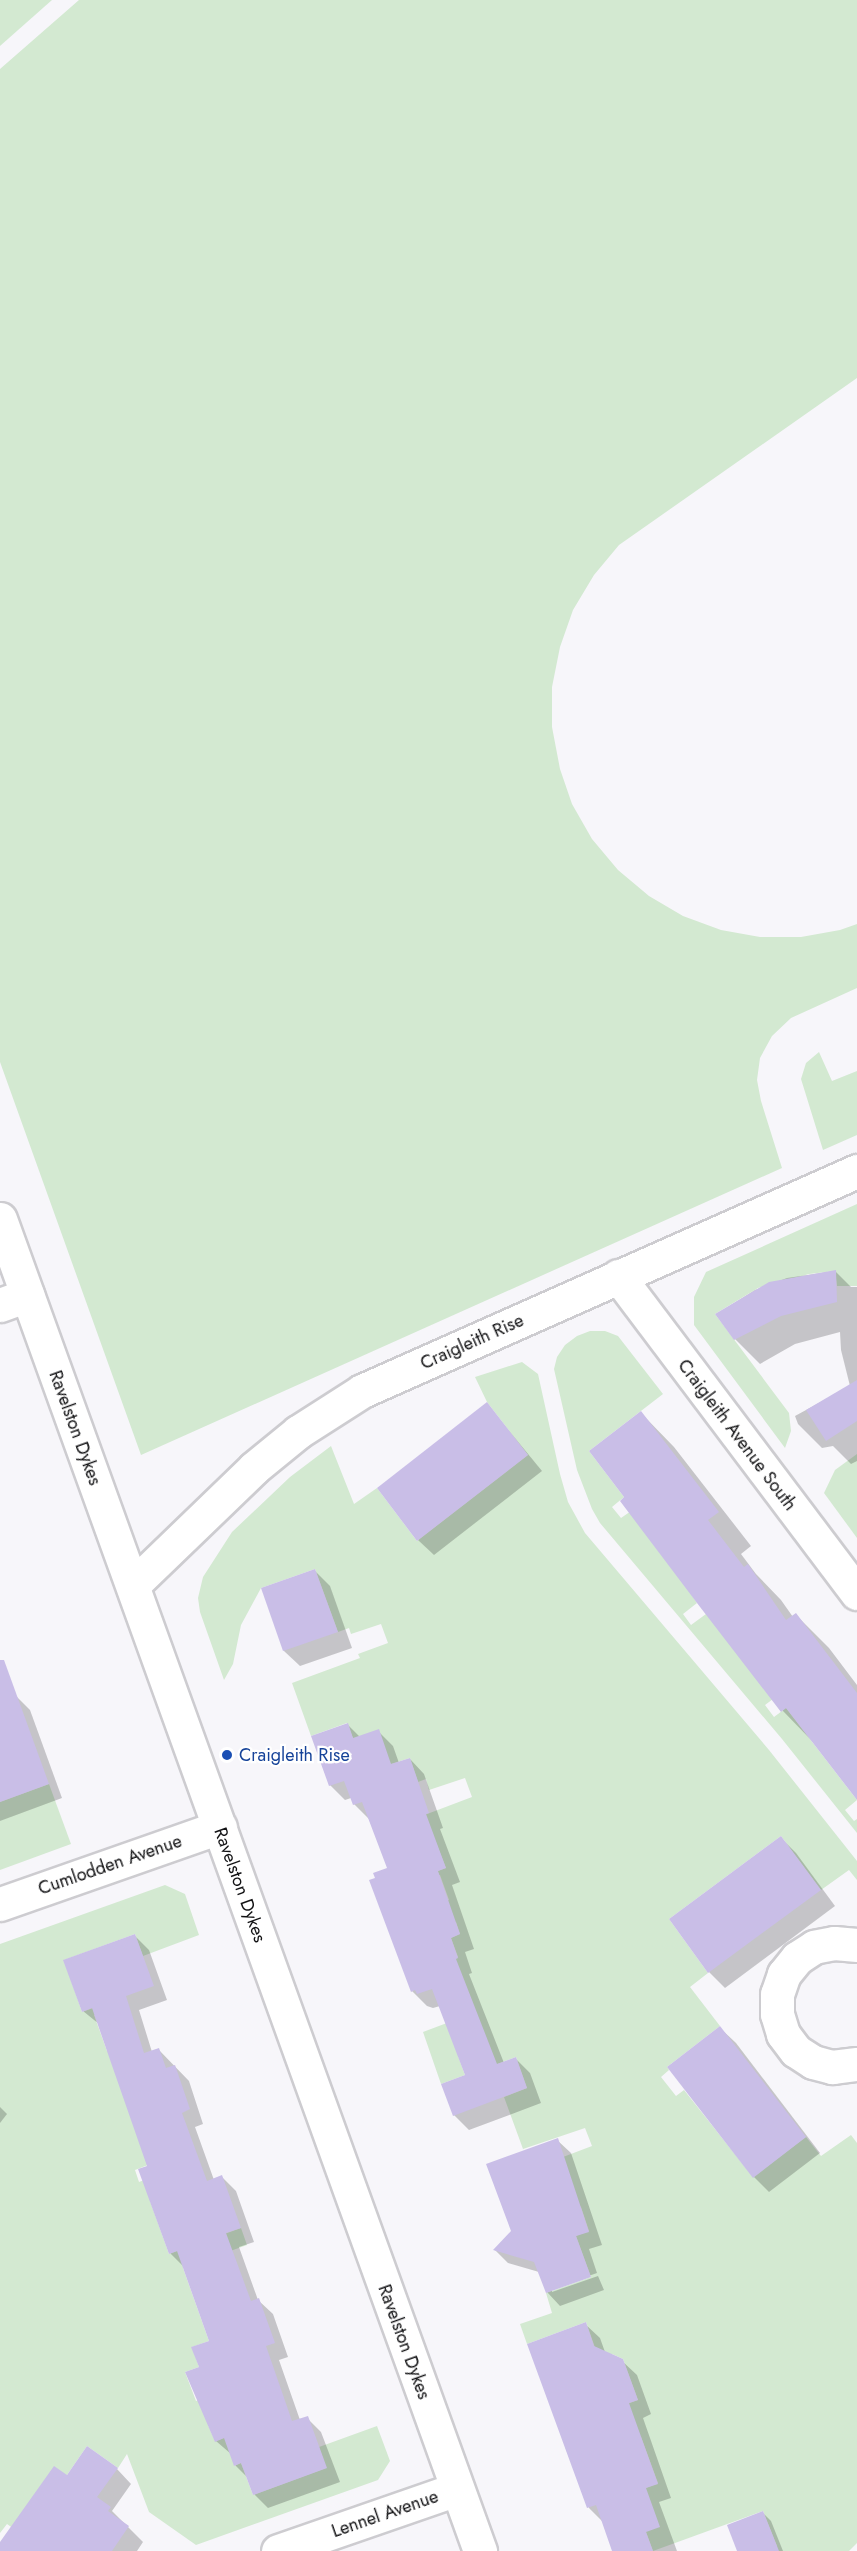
<!DOCTYPE html>
<html>
<head>
<meta charset="utf-8">
<style>
	body { margin:0 }
	#map { position:relative; width:857px; height:2551px; overflow:hidden; background:#f7f6fa; font-family:Jost,sans-serif }
	div>[style] { position:absolute }
	.green>* { inset:0; background:#d3e9d1 }
	.shadow>* { inset:0; background:#0003 }
	.building>* { inset:0; background:#c9bee7 }
	.roads { filter:drop-shadow(2px 0 #cdccd0) drop-shadow(-2px 0 #cdccd0) drop-shadow(0 2px #cdccd0) drop-shadow(0 -2px #cdccd0) }
	.minor>* { height:33px; margin:-16.5px; padding:0 16.5px; transform-origin:16.5px; border-radius:16.5px; background:#fff }
	.tertiary>* { height:33px; margin:-16.5px; padding:0 16.5px; transform-origin:16.5px; border-radius:16.5px; background:#fff }
	.dots>* { width:16px; height:16px; translate:-50% -50%; box-sizing:border-box; border:3px solid #fff; border-radius:50% }
	span { translate:-50% -50%; white-space:nowrap; text-align:center; line-height:1.15; -webkit-text-stroke:4.5px #fff; paint-order:stroke }
	.street-label { font-size:18px; color:#121214 }
	.transit-label { font-size:18px; color:#164399 }
	.left { translate:0 -50%; text-align:left }
</style>
</head>
<body>
<div id="map">
	<div class="green">
		<i style="clip-path:polygon(0 0,52px 0,0 46px)"></i>
		<i style="clip-path:polygon(79px 0,857px 0,857px 378px,619px 545px,594px 575px,573px 610px,560px 647px,552px 687px,552px 727px,560px 769px,572px 804px,592px 839px,618px 870px,649px 896px,683px 916px,721px 930px,760px 937px,801px 937px,840px 930px,857px 924px,857px 988px,791px 1018px,772px 1036px,760px 1058px,757px 1080px,761px 1101px,782px 1168px,141px 1455px,0 1062px,0 69px)"></i>
		<i style="clip-path:polygon(819px 1052px,832px 1081px,857px 1071px,857px 1135px,823px 1150px,801px 1079px,806px 1063px)"></i>
		<i style="clip-path:polygon(857px 1204px,857px 1286px,837px 1286px,835px 1271px,809px 1274px,758px 1288px,715px 1314px,789px 1413px,791px 1431px,785px 1448px,694px 1325px,694px 1297px,706px 1272px)"></i>
		<i style="clip-path:polygon(590px 1331px,605px 1331px,618px 1336px,663px 1394px,589px 1451px,624px 1497px,612px 1507px,621px 1518px,634px 1509px,697px 1603px,683px 1614px,691px 1625px,706px 1614px,777px 1696px,765px 1705px,774px 1717px,786px 1708px,857px 1800px,845px 1810px,854px 1821px,857px 1819px,857px 1833px,782px 1739px,600px 1523px,592px 1509px,577px 1470px,554px 1369px,557px 1357px,565px 1345px,577px 1336px)"></i>
		<i style="clip-path:polygon(522px 1362px,538px 1374px,560px 1474px,568px 1502px,585px 1533px,769px 1750px,857px 1861px,857px 1880px,849px 1870px,821px 1890px,781px 1836px,669px 1919px,708px 1973px,690px 1987px,720px 2026px,667px 2067px,669px 2070px,661px 2077px,676px 2096px,684px 2090px,753px 2177px,806px 2137px,821px 2156px,851px 2135px,857px 2143px,857px 2543px,849px 2551px,766px 2551px,777px 2546px,763px 2511px,653px 2551px,646px 2532px,646px 2488px,658px 2483px,641px 2437px,571px 2462px,565px 2447px,595px 2436px,589px 2418px,638px 2400px,623px 2359px,612px 2354px,599px 2359px,586px 2322px,527px 2344px,520px 2324px,552px 2313px,546px 2293px,591px 2277px,576px 2236px,589px 2231px,581px 2207px,534px 2168px,592px 2146px,585px 2128px,523px 2149px,504px 2097px,527px 2088px,516px 2057px,489px 2067px,458px 2056px,465px 2075px,441px 2084px,423px 2032px,476px 2012px,452px 1960px,458px 1957px,451px 1938px,460px 1934px,456px 1922px,448px 1925px,440px 1903px,449px 1900px,440px 1875px,427px 1875px,446px 1868px,437px 1845px,406px 1822px,472px 1797px,465px 1778px,429px 1790px,426px 1779px,418px 1782px,410px 1758px,391px 1764px,353px 1738px,347px 1723px,311px 1736px,292px 1683px,360px 1658px,358px 1654px,388px 1643px,381px 1624px,351px 1634px,349px 1628px,338px 1632px,315px 1569px,261px 1588px,241px 1625px,233px 1664px,224px 1680px,200px 1612px,198px 1598px,203px 1577px,232px 1532px,290px 1477px,331px 1446px,354px 1504px,377px 1488px,417px 1541px,528px 1455px,487px 1402px,475px 1377px)"></i>
		<i style="clip-path:polygon(857px 1454px,857px 1538px,824px 1493px,835px 1470px)"></i>
		<i style="clip-path:polygon(49px 1784px,71px 1844px,0 1870px,0 1802px)"></i>
		<i style="clip-path:polygon(165px 1885px,185px 1894px,199px 1935px,143px 1956px,135px 1934px,64px 1960px,82px 2012px,124px 1997px,126px 2003px,94px 2015px,107px 2051px,139px 2039px,148px 2165px,135px 2170px,139px 2182px,152px 2177px,150px 2201px,169px 2254px,241px 2228px,247px 2245px,183px 2268px,209px 2341px,192px 2347px,199px 2367px,185px 2372px,196px 2401px,259px 2379px,208px 2425px,215px 2441px,236px 2434px,234px 2466px,241px 2463px,253px 2495px,326px 2468px,319px 2447px,377px 2426px,390px 2461px,378px 2480px,196px 2545px,149px 2512px,127px 2454px,118px 2468px,87px 2446px,67px 2475px,45px 2551px,7px 2524px,0 2533px,0 1944px)"></i>
	</div>
	<div class="shadow">
		<i style="clip-path:polygon(835px 1271px,851px 1287px,857px 1287px,857px 1461px,851px 1464px,833px 1446px,822px 1448px,798px 1424px,795px 1416px,850px 1386px,841px 1350px,840px 1332px,795px 1344px,760px 1364px,735px 1339px,717px 1314px,755px 1290px,787px 1278px)"></i>
		<i style="clip-path:polygon(487px 1404px,542px 1471px,434px 1555px,418px 1540px)"></i>
		<i style="clip-path:polygon(641px 1413px,674px 1447px,751px 1546px,741px 1554px,756px 1574px,781px 1600px,793px 1617px,796px 1615px,829px 1648px,857px 1685px,857px 1798px,814px 1743px,783px 1711px,627px 1497px)"></i>
		<i style="clip-path:polygon(315px 1571px,330px 1586px,352px 1648px,300px 1666px,284px 1651px,263px 1589px)"></i>
		<i style="clip-path:polygon(0 1687px,16px 1696px,30px 1710px,62px 1798px,0 1821px)"></i>
		<i style="clip-path:polygon(347px 1724px,360px 1737px,378px 1731px,393px 1746px,399px 1763px,410px 1759px,424px 1774px,443px 1828px,440px 1829px,460px 1882px,452px 1885px,474px 1949px,465px 1952px,472px 1973px,469px 1974px,504px 2063px,516px 2059px,530px 2073px,541px 2103px,469px 2130px,454px 2115px,466px 2076px,440px 2006px,433px 2008px,427px 2006px,412px 1991px,389px 1869px,369px 1819px,354px 1804px,351px 1798px,345px 1800px,330px 1785px)"></i>
		<i style="clip-path:polygon(781px 1838px,796px 1853px,835px 1906px,725px 1988px,709px 1972px)"></i>
		<i style="clip-path:polygon(135px 1936px,149px 1950px,167px 2000px,139px 2010px,152px 2052px,159px 2050px,189px 2081px,203px 2124px,195px 2127px,214px 2180px,222px 2177px,236px 2191px,254px 2242px,239px 2247px,258px 2300px,273px 2314px,288px 2357px,279px 2360px,300px 2420px,307px 2418px,321px 2432px,340px 2482px,268px 2508px,254px 2494px,248px 2478px,235px 2465px,231px 2454px,216px 2441px,201px 2368px,211px 2342px,185px 2268px,170px 2253px,149px 2167px,99px 2024px,83px 2011px)"></i>
		<i style="clip-path:polygon(720px 2028px,736px 2043px,820px 2153px,769px 2192px,754px 2177px)"></i>
		<i style="clip-path:polygon(0 2107px,7px 2114px,0 2123px)"></i>
		<i style="clip-path:polygon(557px 2140px,571px 2153px,602px 2245px,589px 2249px,597px 2273px,552px 2289px,552px 2292px,598px 2276px,604px 2290px,560px 2306px,547px 2292px,539px 2272px,508px 2263px,495px 2250px,513px 2231px)"></i>
		<i style="clip-path:polygon(585px 2324px,600px 2338px,605px 2352px,622px 2361px,637px 2375px,651px 2414px,643px 2418px,671px 2498px,659px 2502px,677px 2551px,614px 2551px,603px 2522px,589px 2508px,529px 2345px)"></i>
		<i style="clip-path:polygon(117px 2469px,131px 2484px,112px 2511px,143px 2542px,137px 2551px,3px 2551px,67px 2477px)"></i>
		<i style="clip-path:polygon(763px 2513px,771px 2521px,783px 2551px,739px 2551px)"></i>
	</div>
	<div class="building">
		<i style="clip-path:polygon(836px 1270px,837px 1302px,781px 1316px,734px 1340px,715px 1314px,769px 1282px)"></i>
		<i style="clip-path:polygon(857px 1380px,857px 1421px,826px 1441px,806px 1410px)"></i>
		<i style="clip-path:polygon(487px 1402px,528px 1455px,417px 1541px,377px 1488px)"></i>
		<i style="clip-path:polygon(641px 1411px,719px 1512px,708px 1520px,744px 1567px,748px 1564px,786px 1620px,796px 1613px,857px 1693px,857px 1800px,786px 1708px,781px 1712px,697px 1603px,620px 1501px,624px 1497px,589px 1451px)"></i>
		<i style="clip-path:polygon(315px 1569px,338px 1632px,283px 1651px,261px 1588px)"></i>
		<i style="clip-path:polygon(0 1660px,4px 1660px,49px 1784px,0 1802px)"></i>
		<i style="clip-path:polygon(348px 1723px,353px 1738px,379px 1729px,391px 1764px,410px 1758px,429px 1813px,426px 1814px,446px 1868px,438px 1871px,460px 1934px,451px 1938px,458px 1958px,456px 1959px,497px 2064px,516px 2057px,527px 2088px,453px 2116px,441px 2084px,465px 2075px,432px 1989px,417px 1994px,415px 1990px,411px 1992px,369px 1880px,375px 1878px,373px 1873px,387px 1868px,362px 1802px,353px 1805px,344px 1781px,329px 1786px,311px 1736px)"></i>
		<i style="clip-path:polygon(781px 1836px,821px 1890px,708px 1973px,669px 1919px)"></i>
		<i style="clip-path:polygon(135px 1934px,154px 1986px,126px 1996px,144px 2053px,159px 2048px,166px 2068px,175px 2065px,190px 2109px,182px 2113px,207px 2181px,222px 2175px,241px 2228px,226px 2233px,251px 2301px,259px 2298px,275px 2343px,266px 2346px,292px 2421px,308px 2416px,327px 2468px,253px 2495px,241px 2463px,234px 2466px,224px 2438px,215px 2442px,185px 2372px,199px 2367px,191px 2347px,209px 2341px,177px 2251px,169px 2254px,138px 2169px,147px 2166px,92px 2008px,82px 2012px,63px 1960px)"></i>
		<i style="clip-path:polygon(720px 2026px,806px 2137px,753px 2178px,667px 2067px)"></i>
		<i style="clip-path:polygon(558px 2138px,589px 2232px,576px 2236px,591px 2277px,546px 2293px,534px 2262px,493px 2250px,511px 2231px,486px 2164px)"></i>
		<i style="clip-path:polygon(586px 2322px,594px 2346px,623px 2359px,638px 2400px,629px 2403px,658px 2484px,646px 2488px,660px 2527px,646px 2532px,653px 2551px,612px 2551px,596px 2505px,587px 2508px,527px 2344px)"></i>
		<i style="clip-path:polygon(87px 2446px,118px 2468px,97px 2497px,111px 2507px,108px 2511px,129px 2526px,112px 2551px,0 2551px,0 2542px,54px 2466px,67px 2475px)"></i>
		<i style="clip-path:polygon(763px 2511px,779px 2551px,737px 2551px,727px 2525px)"></i>
	</div>
	<div class="roads">
		<div class="minor">
			<i style="left:618px;top:1276px;width:397px;rotate:53deg"></i>
			<i style="left:0;top:1305px;width:29px;rotate:-20deg"></i>
			<i style="left:133px;top:1585px;width:168px;rotate:-44deg"></i>
			<i style="left:254px;top:1468px;width:57px;rotate:-39.3deg"></i>
			<i style="left:298px;top:1432px;width:76px;rotate:-32.6deg"></i>
			<i style="left:362px;top:1391px;width:542px;rotate:-23.96deg"></i>
			<i style="left:0;top:1904px;width:233px;rotate:-19.3deg"></i>
			<i style="left:857px;top:1945px;width:23px;rotate:-175deg"></i>
			<i style="left:834px;top:1943px;width:20px;rotate:169deg"></i>
			<i style="left:814px;top:1947px;width:20px;rotate:147deg"></i>
			<i style="left:797px;top:1958px;width:21px;rotate:129deg"></i>
			<i style="left:784px;top:1974px;width:21px;rotate:109deg"></i>
			<i style="left:777px;top:1994px;width:20px;rotate:90deg"></i>
			<i style="left:777px;top:2014px;width:21px;rotate:73deg"></i>
			<i style="left:783px;top:2034px;width:21px;rotate:53deg"></i>
			<i style="left:796px;top:2051px;width:20px;rotate:33deg"></i>
			<i style="left:813px;top:2062px;width:20px;rotate:15deg"></i>
			<i style="left:832px;top:2067px;width:25px;rotate:-7deg"></i>
			<i style="left:278px;top:2551px;width:189px;rotate:-19.1deg"></i>
		</div>
		<div class="tertiary">
			<i style="left:0;top:1219px;width:1416px;rotate:70.18deg"></i>
		</div>
	</div>
	<div class="dots">
		<i style="left:227px;top:1755px;background:#1a4fb4"></i>
	</div>
	<div class="street-label">
		<span style="left:472px;top:1342px;rotate:-24deg">Craigleith Rise</span>
		<span style="left:75px;top:1428px;rotate:70deg">Ravelston Dykes</span>
		<span style="left:737px;top:1435px;rotate:53deg">Craigleith Avenue South</span>
		<span style="left:110px;top:1865px;rotate:-19deg">Cumlodden Avenue</span>
		<span style="left:240px;top:1885px;rotate:70deg">Ravelston Dykes</span>
		<span style="left:404px;top:2342px;rotate:70deg">Ravelston Dykes</span>
		<span style="left:385px;top:2514px;rotate:-19deg">Lennel Avenue</span>
	</div>
	<div class="transit-label">
		<span class="left" style="left:239px;top:1755px">Craigleith Rise</span>
	</div>
</div>
</body>
</html>
